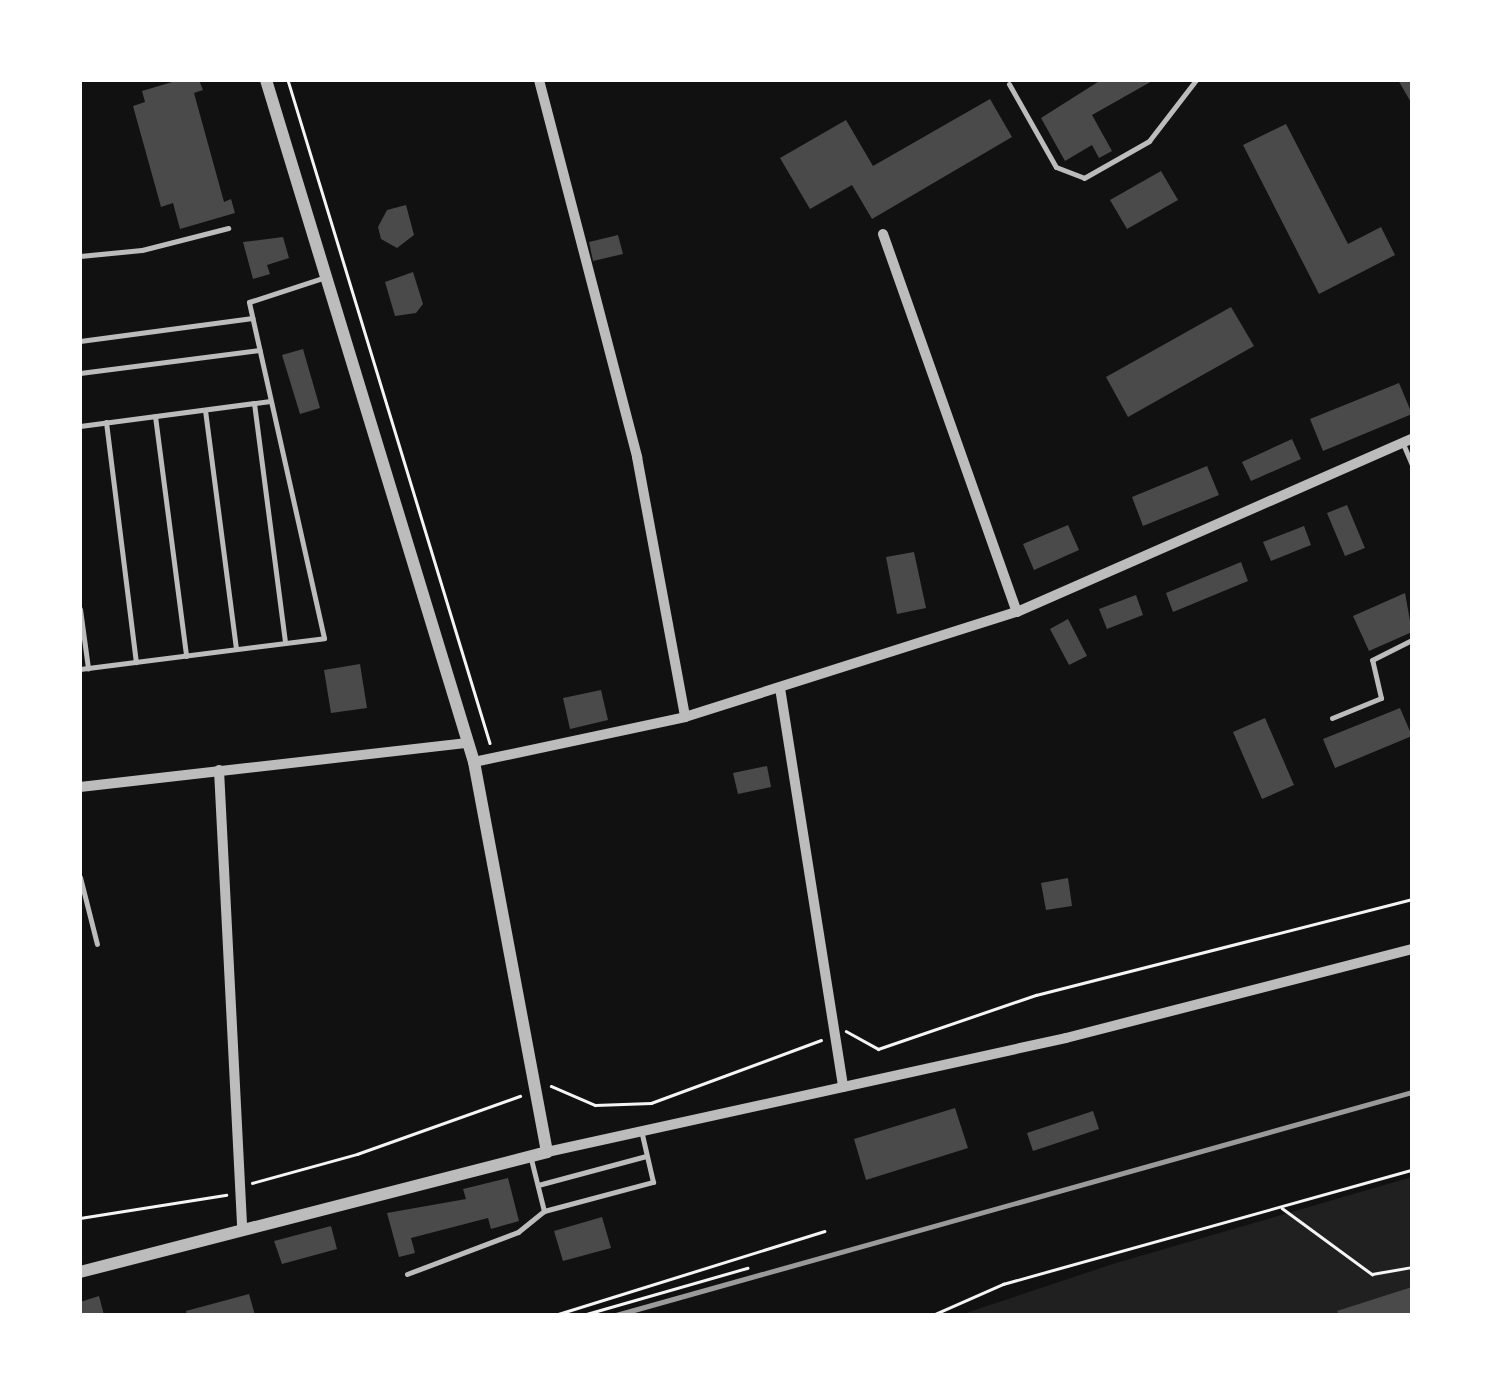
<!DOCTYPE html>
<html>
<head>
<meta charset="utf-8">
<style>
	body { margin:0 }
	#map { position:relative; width:1492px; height:1395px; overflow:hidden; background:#111; font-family:Lato,sans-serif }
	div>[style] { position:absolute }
	.green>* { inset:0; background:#202020 }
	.building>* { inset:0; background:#4a4a4a }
	.path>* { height:2.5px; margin:-1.25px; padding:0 1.25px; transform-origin:1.25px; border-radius:1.25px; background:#f5f5f5 }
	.service>* { height:5px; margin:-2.5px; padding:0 2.5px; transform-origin:2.5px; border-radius:2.5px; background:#bcbcbc }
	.minor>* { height:10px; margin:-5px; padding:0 5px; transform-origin:5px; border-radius:5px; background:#bcbcbc }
	.tertiary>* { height:12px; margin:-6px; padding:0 6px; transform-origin:6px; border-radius:6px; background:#bcbcbc }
	.rail>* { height:5px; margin:-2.5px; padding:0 2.5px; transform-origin:2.5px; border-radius:2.5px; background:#9a9a9a }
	span { translate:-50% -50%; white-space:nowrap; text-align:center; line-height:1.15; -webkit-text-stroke:8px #fff; paint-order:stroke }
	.frame { position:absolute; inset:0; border:82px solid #fff; pointer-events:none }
</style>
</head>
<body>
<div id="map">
	<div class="green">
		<i style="clip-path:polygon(1412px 1177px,1412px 1315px,960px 1315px,1116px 1263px)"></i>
	</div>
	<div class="building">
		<i style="clip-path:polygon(179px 80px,199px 80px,203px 90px,194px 93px,224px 202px,231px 199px,235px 213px,180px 229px,173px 203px,161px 207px,133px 106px,145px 102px,142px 91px)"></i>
		<i style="clip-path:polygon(1101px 80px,1154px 80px,1092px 115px,1112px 151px,1099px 158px,1092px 145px,1065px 161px,1041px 118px)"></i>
		<i style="clip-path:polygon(1398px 80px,1412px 80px,1412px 104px)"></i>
		<i style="clip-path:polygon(990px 99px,1012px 137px,872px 219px,852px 185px,810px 209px,780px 158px,846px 120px,873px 166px)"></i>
		<i style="clip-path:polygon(1286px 124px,1348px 244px,1381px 227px,1395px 255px,1319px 294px,1243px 145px)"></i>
		<i style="clip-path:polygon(1161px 171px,1178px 200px,1127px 229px,1110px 200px)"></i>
		<i style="clip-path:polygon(406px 205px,414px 235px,397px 248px,381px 239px,378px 227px,387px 210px)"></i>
		<i style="clip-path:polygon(618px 235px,623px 254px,593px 261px,589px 242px)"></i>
		<i style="clip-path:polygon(283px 237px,289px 258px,267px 265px,270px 274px,253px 279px,243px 242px)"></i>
		<i style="clip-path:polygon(413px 272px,423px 304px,416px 313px,395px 316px,385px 282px)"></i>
		<i style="clip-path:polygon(1231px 307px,1254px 346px,1128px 417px,1106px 377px)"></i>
		<i style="clip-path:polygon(303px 349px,320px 408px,300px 414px,282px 355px)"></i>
		<i style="clip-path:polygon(1399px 383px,1412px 414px,1323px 451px,1310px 419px)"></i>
		<i style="clip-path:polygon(1292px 439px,1301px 459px,1251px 481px,1242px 462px)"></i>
		<i style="clip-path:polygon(1207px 466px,1219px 495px,1143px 526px,1132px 497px)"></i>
		<i style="clip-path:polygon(1347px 505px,1365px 548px,1345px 556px,1327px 513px)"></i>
		<i style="clip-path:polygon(1068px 525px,1079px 550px,1034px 570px,1023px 544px)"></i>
		<i style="clip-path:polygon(1304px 526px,1311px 545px,1271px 561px,1263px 542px)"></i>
		<i style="clip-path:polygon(914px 552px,926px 608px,897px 614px,886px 557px)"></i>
		<i style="clip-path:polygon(1241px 562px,1248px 581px,1173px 612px,1166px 593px)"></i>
		<i style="clip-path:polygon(1405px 593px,1412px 632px,1369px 651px,1353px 616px)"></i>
		<i style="clip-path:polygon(1136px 595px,1143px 615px,1107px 629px,1099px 609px)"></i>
		<i style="clip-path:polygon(1068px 619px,1087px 656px,1069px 665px,1050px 629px)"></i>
		<i style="clip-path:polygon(360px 664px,367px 708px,331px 713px,324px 670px)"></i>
		<i style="clip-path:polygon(601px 690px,608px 720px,570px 729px,563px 698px)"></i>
		<i style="clip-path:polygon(1400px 708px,1412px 736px,1335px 768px,1323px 739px)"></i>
		<i style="clip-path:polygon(1265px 718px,1294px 785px,1262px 799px,1233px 732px)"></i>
		<i style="clip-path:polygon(767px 766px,771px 787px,738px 794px,733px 773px)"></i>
		<i style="clip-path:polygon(1068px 878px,1072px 906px,1046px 910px,1041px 883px)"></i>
		<i style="clip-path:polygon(955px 1108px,968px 1148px,866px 1180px,854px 1139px)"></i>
		<i style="clip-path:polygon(1093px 1111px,1099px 1129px,1033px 1151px,1027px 1133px)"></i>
		<i style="clip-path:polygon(508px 1178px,519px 1221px,491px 1229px,488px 1218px,411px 1238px,415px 1253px,399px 1257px,387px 1213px,466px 1199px,463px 1189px)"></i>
		<i style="clip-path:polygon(602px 1217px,611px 1248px,563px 1261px,554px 1231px)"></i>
		<i style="clip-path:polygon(331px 1226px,337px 1249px,282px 1264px,274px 1241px)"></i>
		<i style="clip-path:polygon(1412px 1287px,1412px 1314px,1339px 1315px,1337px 1311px)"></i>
		<i style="clip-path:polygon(249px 1294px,255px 1315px,187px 1315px,186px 1311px)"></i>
		<i style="clip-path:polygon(99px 1296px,104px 1315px,80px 1315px,80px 1302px)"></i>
	</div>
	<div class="path">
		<i style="left:288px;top:80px;width:693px;rotate:73.06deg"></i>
		<i style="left:846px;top:1031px;width:37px;rotate:29deg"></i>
		<i style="left:878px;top:1049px;width:167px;rotate:-18.9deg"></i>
		<i style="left:1036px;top:995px;width:388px;rotate:-14.3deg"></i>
		<i style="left:551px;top:1086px;width:48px;rotate:23.4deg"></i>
		<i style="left:595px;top:1105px;width:56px;rotate:-2deg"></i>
		<i style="left:651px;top:1103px;width:181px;rotate:-20.3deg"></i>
		<i style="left:252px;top:1183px;width:109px;rotate:-15.4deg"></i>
		<i style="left:357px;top:1154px;width:173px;rotate:-19.6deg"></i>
		<i style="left:1282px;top:1208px;width:112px;rotate:36.3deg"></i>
		<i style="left:1372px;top:1274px;width:41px;rotate:-9.9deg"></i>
		<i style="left:80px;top:1218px;width:148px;rotate:-9deg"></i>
		<i style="left:555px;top:1315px;width:282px;rotate:-17.3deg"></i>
		<i style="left:583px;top:1315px;width:171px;rotate:-16deg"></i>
		<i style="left:933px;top:1315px;width:77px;rotate:-23.9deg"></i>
		<i style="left:1003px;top:1284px;width:425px;rotate:-15.6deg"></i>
	</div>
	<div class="service">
		<i style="left:1009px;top:84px;width:95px;rotate:60.5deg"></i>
		<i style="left:1056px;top:167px;width:30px;rotate:21deg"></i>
		<i style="left:1084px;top:178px;width:75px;rotate:-29.6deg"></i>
		<i style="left:1149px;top:141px;width:77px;rotate:-52.4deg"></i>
		<i style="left:80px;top:256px;width:62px;rotate:-5.5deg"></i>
		<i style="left:142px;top:250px;width:89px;rotate:-14.3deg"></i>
		<i style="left:80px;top:341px;width:174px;rotate:-7.6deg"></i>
		<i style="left:80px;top:373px;width:181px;rotate:-7.3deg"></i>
		<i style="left:254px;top:403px;width:242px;rotate:82.6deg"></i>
		<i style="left:205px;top:410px;width:241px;rotate:82.6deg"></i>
		<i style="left:155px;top:416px;width:242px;rotate:82.6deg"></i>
		<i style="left:106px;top:422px;width:242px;rotate:82.9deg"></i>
		<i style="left:80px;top:426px;width:192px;rotate:-7.5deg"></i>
		<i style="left:1404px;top:446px;width:21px;rotate:67deg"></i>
		<i style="left:80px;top:609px;width:60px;rotate:82.3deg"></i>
		<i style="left:80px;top:669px;width:246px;rotate:-7.2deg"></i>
		<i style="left:324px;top:638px;width:344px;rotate:-102.6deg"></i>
		<i style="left:249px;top:302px;width:81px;rotate:-18deg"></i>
		<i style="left:1332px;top:718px;width:53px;rotate:-22.2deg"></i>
		<i style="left:1381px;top:698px;width:39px;rotate:-103deg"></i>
		<i style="left:1372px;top:660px;width:45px;rotate:-26.6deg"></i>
		<i style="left:80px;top:877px;width:69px;rotate:75.8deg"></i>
		<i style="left:531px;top:1159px;width:54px;rotate:76deg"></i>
		<i style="left:544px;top:1211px;width:113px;rotate:-14.9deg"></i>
		<i style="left:653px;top:1182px;width:53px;rotate:-103deg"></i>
		<i style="left:538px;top:1185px;width:112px;rotate:-15deg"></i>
		<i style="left:407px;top:1274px;width:119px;rotate:-20.7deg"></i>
		<i style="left:518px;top:1232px;width:33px;rotate:-39deg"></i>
	</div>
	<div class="minor">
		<i style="left:539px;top:80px;width:390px;rotate:75.4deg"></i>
		<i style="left:637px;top:457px;width:264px;rotate:79.5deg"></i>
		<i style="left:883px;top:234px;width:401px;rotate:70.5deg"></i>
		<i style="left:780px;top:688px;width:404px;rotate:81deg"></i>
		<i style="left:474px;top:762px;width:216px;rotate:-12deg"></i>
		<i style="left:685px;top:717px;width:348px;rotate:-17.6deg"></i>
		<i style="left:1017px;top:612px;width:431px;rotate:-23.7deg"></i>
		<i style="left:219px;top:770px;width:461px;rotate:87.1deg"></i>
		<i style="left:80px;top:787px;width:390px;rotate:-6.5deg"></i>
		<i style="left:547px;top:1152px;width:531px;rotate:-12.39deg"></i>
		<i style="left:1066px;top:1038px;width:357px;rotate:-14.4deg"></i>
	</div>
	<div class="tertiary">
		<i style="left:80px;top:1272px;width:482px;rotate:-14.4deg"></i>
		<i style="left:547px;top:1152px;width:397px;rotate:-100.6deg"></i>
		<i style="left:474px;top:762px;width:713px;rotate:-106.96deg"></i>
	</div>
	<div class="rail">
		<i style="left:616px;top:1315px;width:827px;rotate:-15.65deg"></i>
	</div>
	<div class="frame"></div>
</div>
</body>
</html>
